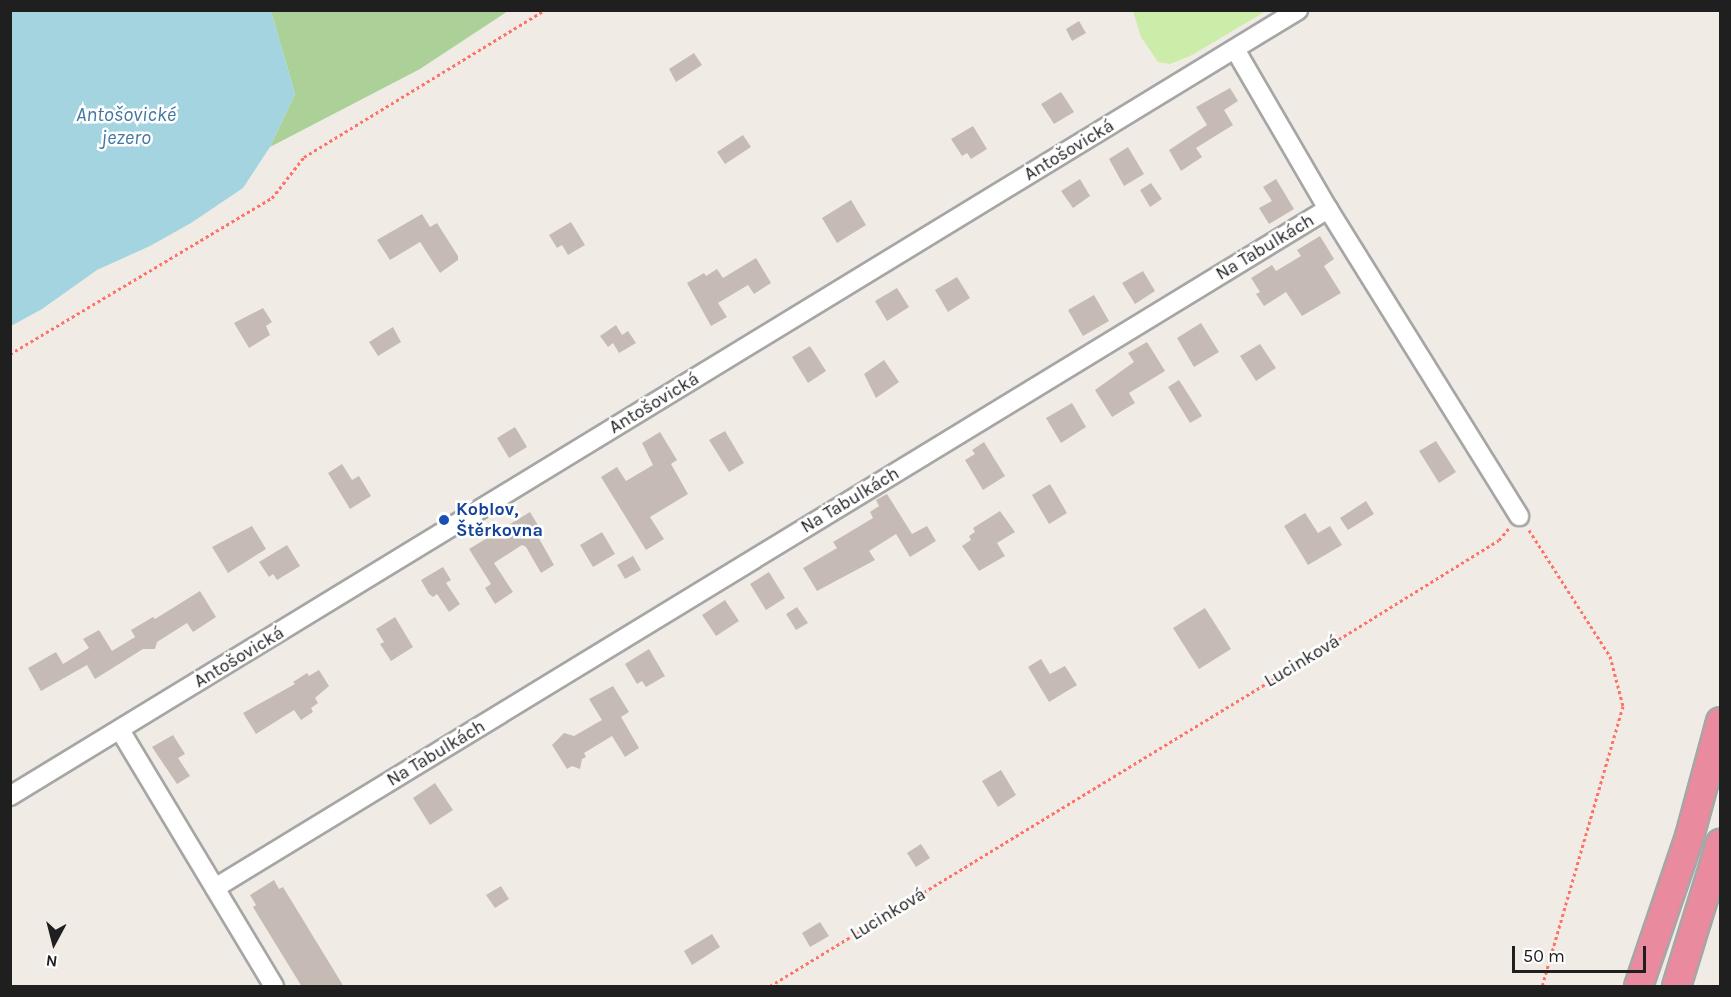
<!DOCTYPE html>
<html>
<head>
<meta charset="utf-8">
<style>
	body { margin:0 }
	#map { position:relative; width:1731px; height:997px; overflow:hidden; background:#f0ece5; font-family:Karla,sans-serif }
	div>[style] { position:absolute }
	.grass>* { inset:0; background:#cceca9 }
	.forest>* { inset:0; background:#abd198 }
	.water>* { inset:0; background:#a4d4e0 }
	.building>* { inset:0; background:#c5bbb4 }
	.path>* { height:3px; margin-top:-1.5px; transform-origin:0; background:repeating-linear-gradient(90deg,#ff7267 0 3px,transparent 0 6px) }
	.roads { filter:drop-shadow(2px 0 #a6a6a6) drop-shadow(-2px 0 #a6a6a6) drop-shadow(0 2px #a6a6a6) drop-shadow(0 -2px #a6a6a6) }
	.minor>* { height:18px; margin:-9px; padding:0 9px; transform-origin:9px; border-radius:9px; background:#fff }
	.highway>* { height:27px; margin:-13.5px; padding:0 13.5px; transform-origin:13.5px; border-radius:13.5px; background:#ea8a9f }
	.dots>* { width:16px; height:16px; translate:-50% -50%; box-sizing:border-box; border:3px solid #fff; border-radius:50% }
	span { translate:-50% -50%; white-space:nowrap; text-align:center; line-height:1.15; -webkit-text-stroke:5px #fff; paint-order:stroke }
	.street-label { font-size:18px; color:#1f1f1f }
	.transit-label { font-size:18px; color:#164399; font-weight:700 }
	.left { translate:0 -50%; text-align:left }
	.water-label { font-size:20px; color:#4276a3; font-style:italic }
	.frame { position:absolute; inset:0; border:12px solid #1f1f1f; pointer-events:none }
	.north { position:absolute; left:24px; top:913px; width:60px; height:60px; -webkit-text-stroke:4px #fff; paint-order:stroke; rotate:187deg; font-size:16px; font-weight:700; line-height:24px; text-align:center; color:#1f1f1f }
	.north::after { content:''; display:block; margin:auto; width:21px; height:27px; background:#1f1f1f; clip-path:polygon(50% 0,100% 100%,50% 72%,0 100%) }
	.scale { position:absolute; left:1512px; top:946px; width:134px; height:27px; box-sizing:border-box; border:3px solid #1f1f1f; border-top:0; padding-left:8px; font-size:18px; line-height:21px; white-space:nowrap; color:#1f1f1f; -webkit-text-stroke:4px #fff; paint-order:stroke }
</style>
</head>
<body>
<div id="map">
	<div class="grass">
		<i style="clip-path:polygon(1133px 11px,1132px 11px,1266px 11px,1192px 55px,1170px 64px,1158px 62px,1141px 37px)"></i>
	</div>
	<div class="forest">
		<i style="clip-path:polygon(271px 11px,508px 11px,420px 69px,270px 147px,295px 94px)"></i>
	</div>
	<div class="water">
		<i style="clip-path:polygon(11px 10px,271px 11px,295px 94px,270px 147px,243px 188px,191px 223px,150px 246px,97px 270px,42px 309px,11px 326px)"></i>
	</div>
	<div class="building">
		<i style="clip-path:polygon(1079px 21px,1086px 33px,1072px 41px,1066px 29px)"></i>
		<i style="clip-path:polygon(694px 53px,702px 65px,676px 82px,669px 69px)"></i>
		<i style="clip-path:polygon(1230px 88px,1238px 101px,1224px 110px,1233px 125px,1196px 148px,1202px 157px,1181px 171px,1169px 150px,1207px 125px,1196px 107px)"></i>
		<i style="clip-path:polygon(1061px 92px,1074px 112px,1054px 124px,1041px 104px)"></i>
		<i style="clip-path:polygon(973px 126px,987px 149px,971px 159px,967px 153px,962px 156px,951px 139px)"></i>
		<i style="clip-path:polygon(743px 135px,751px 147px,725px 164px,717px 152px)"></i>
		<i style="clip-path:polygon(1128px 147px,1144px 174px,1124px 186px,1109px 159px)"></i>
		<i style="clip-path:polygon(1080px 179px,1090px 196px,1073px 208px,1061px 191px)"></i>
		<i style="clip-path:polygon(1276px 179px,1294px 209px,1269px 224px,1259px 208px,1272px 201px,1263px 187px)"></i>
		<i style="clip-path:polygon(1151px 183px,1162px 199px,1150px 207px,1140px 190px)"></i>
		<i style="clip-path:polygon(851px 200px,866px 225px,837px 243px,822px 218px)"></i>
		<i style="clip-path:polygon(422px 214px,430px 227px,437px 223px,458px 256px,458px 260px,440px 273px,420px 242px,390px 260px,377px 240px)"></i>
		<i style="clip-path:polygon(571px 222px,585px 245px,568px 255px,562px 245px,557px 248px,549px 235px)"></i>
		<i style="clip-path:polygon(1320px 236px,1334px 259px,1324px 266px,1341px 293px,1302px 316px,1286px 292px,1264px 306px,1256px 294px,1260px 292px,1251px 278px,1272px 265px,1276px 271px,1301px 256px,1297px 250px)"></i>
		<i style="clip-path:polygon(756px 258px,771px 283px,754px 294px,748px 285px,718px 303px,727px 317px,711px 326px,687px 283px,704px 273px,706px 276px,717px 269px,723px 278px)"></i>
		<i style="clip-path:polygon(1143px 271px,1155px 291px,1135px 304px,1122px 283px)"></i>
		<i style="clip-path:polygon(957px 277px,970px 298px,948px 312px,935px 290px)"></i>
		<i style="clip-path:polygon(897px 288px,909px 307px,887px 321px,875px 301px)"></i>
		<i style="clip-path:polygon(1094px 295px,1109px 321px,1083px 336px,1068px 310px)"></i>
		<i style="clip-path:polygon(263px 308px,272px 322px,266px 326px,270px 335px,249px 348px,234px 323px)"></i>
		<i style="clip-path:polygon(1201px 323px,1219px 352px,1194px 367px,1177px 338px)"></i>
		<i style="clip-path:polygon(616px 325px,622px 335px,628px 331px,636px 343px,619px 353px,613px 343px,608px 347px,600px 336px)"></i>
		<i style="clip-path:polygon(393px 327px,401px 342px,378px 356px,369px 342px)"></i>
		<i style="clip-path:polygon(1147px 342px,1165px 371px,1129px 393px,1135px 403px,1112px 417px,1095px 390px,1134px 362px,1128px 353px)"></i>
		<i style="clip-path:polygon(1260px 344px,1276px 368px,1256px 381px,1240px 356px)"></i>
		<i style="clip-path:polygon(810px 346px,826px 371px,808px 383px,792px 357px)"></i>
		<i style="clip-path:polygon(884px 360px,899px 382px,876px 398px,864px 374px)"></i>
		<i style="clip-path:polygon(1179px 380px,1202px 416px,1190px 423px,1168px 387px)"></i>
		<i style="clip-path:polygon(1072px 403px,1086px 427px,1061px 443px,1046px 418px)"></i>
		<i style="clip-path:polygon(515px 427px,527px 447px,509px 458px,497px 438px)"></i>
		<i style="clip-path:polygon(725px 431px,744px 463px,729px 472px,709px 440px)"></i>
		<i style="clip-path:polygon(660px 432px,677px 460px,671px 464px,688px 494px,650px 517px,664px 539px,646px 550px,601px 477px,617px 467px,626px 481px,653px 465px,642px 443px)"></i>
		<i style="clip-path:polygon(1436px 441px,1456px 472px,1439px 483px,1419px 451px)"></i>
		<i style="clip-path:polygon(984px 442px,1005px 476px,983px 490px,965px 460px,975px 454px,972px 450px)"></i>
		<i style="clip-path:polygon(342px 464px,352px 480px,359px 476px,371px 496px,350px 509px,328px 473px)"></i>
		<i style="clip-path:polygon(1050px 484px,1067px 513px,1049px 524px,1032px 495px)"></i>
		<i style="clip-path:polygon(887px 494px,912px 534px,927px 526px,936px 541px,910px 557px,896px 534px,869px 551px,875px 560px,817px 591px,803px 568px,837px 548px,833px 542px,873px 518px,870px 512px,879px 506px,876px 500px)"></i>
		<i style="clip-path:polygon(1366px 501px,1374px 514px,1348px 530px,1340px 518px)"></i>
		<i style="clip-path:polygon(1000px 511px,1015px 532px,997px 543px,1005px 556px,979px 571px,962px 546px,971px 540px,969px 536px,975px 532px,973px 528px)"></i>
		<i style="clip-path:polygon(530px 512px,542px 532px,537px 535px,554px 565px,541px 573px,526px 547px,522px 545px,494px 563px,513px 592px,495px 604px,485px 588px,491px 584px,469px 549px)"></i>
		<i style="clip-path:polygon(1305px 513px,1318px 533px,1330px 526px,1342px 545px,1308px 565px,1284px 526px)"></i>
		<i style="clip-path:polygon(252px 526px,266px 549px,228px 573px,212px 547px)"></i>
		<i style="clip-path:polygon(602px 532px,615px 554px,593px 567px,580px 545px)"></i>
		<i style="clip-path:polygon(287px 545px,300px 566px,277px 580px,273px 574px,269px 577px,259px 562px)"></i>
		<i style="clip-path:polygon(633px 556px,641px 570px,625px 579px,617px 565px)"></i>
		<i style="clip-path:polygon(443px 567px,451px 580px,446px 583px,460px 604px,449px 612px,437px 594px,433px 597px,429px 594px,421px 580px)"></i>
		<i style="clip-path:polygon(769px 572px,785px 598px,766px 610px,750px 584px)"></i>
		<i style="clip-path:polygon(200px 591px,216px 617px,193px 632px,187px 623px,157px 642px,155px 649px,143px 649px,95px 679px,87px 665px,41px 691px,28px 668px,56px 652px,63px 664px,89px 648px,83px 639px,99px 630px,112px 651px,135px 637px,131px 630px,153px 617px,155px 619px)"></i>
		<i style="clip-path:polygon(725px 600px,739px 621px,716px 636px,702px 615px)"></i>
		<i style="clip-path:polygon(797px 607px,808px 623px,796px 630px,786px 614px)"></i>
		<i style="clip-path:polygon(1205px 608px,1231px 649px,1199px 669px,1173px 628px)"></i>
		<i style="clip-path:polygon(395px 617px,413px 647px,391px 661px,380px 644px,384px 642px,376px 629px)"></i>
		<i style="clip-path:polygon(649px 649px,665px 676px,646px 687px,642px 681px,637px 684px,625px 664px)"></i>
		<i style="clip-path:polygon(1041px 659px,1050px 674px,1065px 666px,1077px 685px,1049px 702px,1028px 667px)"></i>
		<i style="clip-path:polygon(319px 670px,329px 686px,315px 698px,318px 703px,311px 708px,313px 712px,301px 720px,294px 710px,256px 734px,243px 713px,295px 684px,293px 682px,307px 673px,309px 676px)"></i>
		<i style="clip-path:polygon(613px 686px,629px 712px,621px 717px,639px 748px,625px 757px,612px 736px,584px 753px,586px 757px,582px 759px,580px 769px,572px 766px,567px 769px,552px 745px,564px 733px,574px 736px,602px 720px,589px 699px)"></i>
		<i style="clip-path:polygon(173px 735px,185px 754px,178px 758px,190px 776px,177px 784px,152px 747px)"></i>
		<i style="clip-path:polygon(1001px 770px,1016px 795px,998px 807px,982px 781px)"></i>
		<i style="clip-path:polygon(435px 783px,453px 810px,430px 825px,413px 798px)"></i>
		<i style="clip-path:polygon(921px 844px,930px 858px,916px 867px,907px 853px)"></i>
		<i style="clip-path:polygon(274px 880px,279px 889px,283px 887px,344px 987px,302px 987px,253px 907px,256px 905px,250px 895px)"></i>
		<i style="clip-path:polygon(501px 886px,509px 899px,495px 908px,486px 895px)"></i>
		<i style="clip-path:polygon(820px 922px,829px 936px,810px 947px,802px 933px)"></i>
		<i style="clip-path:polygon(712px 934px,720px 947px,692px 965px,684px 951px)"></i>
	</div>
	<div class="path">
		<i style="left:10px;top:354px;width:305px;rotate:-30.8deg"></i>
		<i style="left:272px;top:198px;width:52px;rotate:-52deg"></i>
		<i style="left:304px;top:157px;width:282px;rotate:-31.4deg"></i>
		<i style="left:1529px;top:530px;width:150px;rotate:57.3deg"></i>
		<i style="left:1610px;top:656px;width:52px;rotate:75.4deg"></i>
		<i style="left:1623px;top:706px;width:291px;rotate:106.1deg"></i>
		<i style="left:770px;top:986px;width:678px;rotate:-31.37deg"></i>
		<i style="left:1349px;top:633px;width:176px;rotate:-31.8deg"></i>
		<i style="left:1499px;top:540px;width:16px;rotate:-50deg"></i>
	</div>
	<div class="roads">
		<div class="minor">
			<i style="left:1328px;top:209px;width:362px;rotate:58.1deg"></i>
			<i style="left:120px;top:730px;width:299px;rotate:59deg"></i>
			<i style="left:10px;top:796px;width:1509px;rotate:-31.39deg"></i>
			<i style="left:215px;top:888px;width:1304px;rotate:-31.39deg"></i>
			<i style="left:1328px;top:209px;width:185px;rotate:-120.2deg"></i>
		</div>
		<div class="highway">
			<i style="left:1638px;top:986px;width:158px;rotate:-71.2deg"></i>
			<i style="left:1689px;top:836px;width:119px;rotate:-74.9deg"></i>
			<i style="left:1676px;top:986px;width:150px;rotate:-72.9deg"></i>
		</div>
	</div>
	<div class="dots">
		<i style="left:444px;top:520px;background:#1a4fb4"></i>
	</div>
	<div class="street-label">
		<span style="left:1069px;top:150px;rotate:-31deg">Antošovická</span>
		<span style="left:1265px;top:247px;rotate:-31deg">Na Tabulkách</span>
		<span style="left:654px;top:403px;rotate:-31deg">Antošovická</span>
		<span style="left:850px;top:500px;rotate:-31deg">Na Tabulkách</span>
		<span style="left:239px;top:657px;rotate:-31deg">Antošovická</span>
		<span style="left:1302px;top:661px;rotate:-31deg">Lucinková</span>
		<span style="left:436px;top:753px;rotate:-31deg">Na Tabulkách</span>
		<span style="left:888px;top:914px;rotate:-31deg">Lucinková</span>
	</div>
	<div class="transit-label">
		<span class="left" style="left:456px;top:520px">Koblov,<br>Štěrkovna</span>
	</div>
	<div class="water-label">
		<span style="left:126px;top:126px">Antošovické<br>jezero</span>
	</div>
	<div class="frame"></div>
	<div class="north">N</div>
	<div class="scale">50 m</div>
</div>
</body>
</html>
